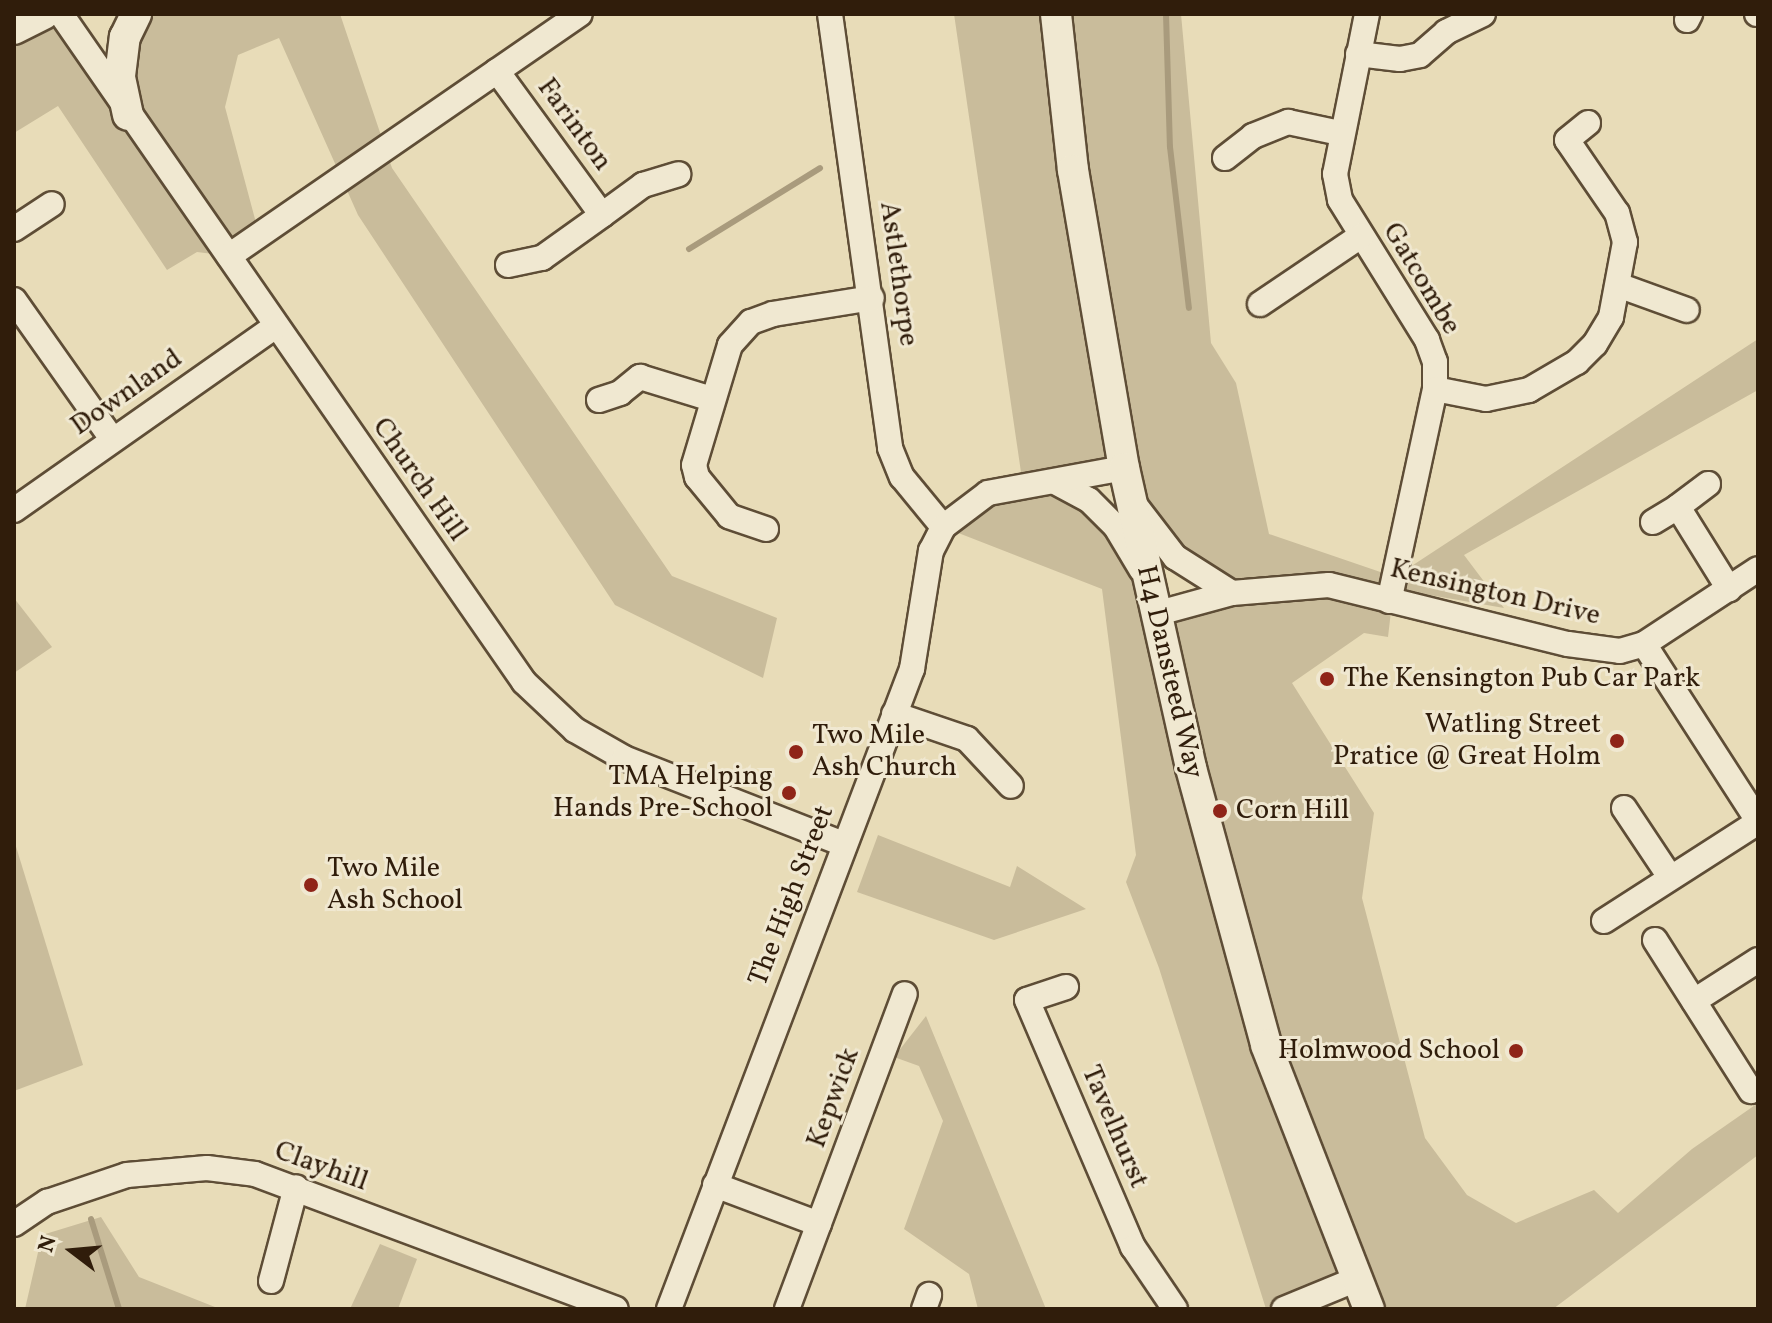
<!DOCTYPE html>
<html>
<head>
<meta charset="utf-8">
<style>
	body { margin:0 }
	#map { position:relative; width:1772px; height:1323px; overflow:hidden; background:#e8dcb8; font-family:Vollkorn,serif }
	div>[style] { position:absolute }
	.green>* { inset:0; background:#c9bc9b }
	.stream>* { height:6px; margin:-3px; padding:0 3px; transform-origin:3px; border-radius:3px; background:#a99b7d }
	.roads { filter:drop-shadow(2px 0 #5e4d36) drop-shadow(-2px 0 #5e4d36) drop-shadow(0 2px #5e4d36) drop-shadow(0 -2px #5e4d36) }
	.minor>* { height:24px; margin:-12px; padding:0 12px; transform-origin:12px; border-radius:12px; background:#f0e8d1 }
	.tertiary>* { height:30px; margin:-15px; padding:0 15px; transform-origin:15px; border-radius:15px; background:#f0e8d1 }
	.dots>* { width:22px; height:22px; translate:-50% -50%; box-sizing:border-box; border:4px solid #f0e8d1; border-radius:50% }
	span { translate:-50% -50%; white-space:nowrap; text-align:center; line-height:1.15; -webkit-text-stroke:6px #f0e8d1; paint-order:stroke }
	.street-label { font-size:28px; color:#301d0b }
	.poi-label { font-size:28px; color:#301d0b }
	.left { translate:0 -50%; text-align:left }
	.right { translate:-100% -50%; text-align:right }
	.frame { position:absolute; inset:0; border:16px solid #301d0b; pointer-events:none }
	.north { position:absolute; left:32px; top:1211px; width:80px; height:80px; -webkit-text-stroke:6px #f0e8d1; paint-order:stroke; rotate:286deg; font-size:22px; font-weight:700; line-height:32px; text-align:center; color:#301d0b }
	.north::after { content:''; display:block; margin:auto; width:28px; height:36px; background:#301d0b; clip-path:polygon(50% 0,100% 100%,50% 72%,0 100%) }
</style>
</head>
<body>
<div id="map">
	<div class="green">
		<i style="clip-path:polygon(14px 14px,61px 14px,127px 113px,136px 14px,340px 14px,392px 168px,672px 576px,777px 618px,763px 678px,615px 605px,358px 215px,279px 38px,238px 55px,225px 107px,259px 234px,229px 256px,197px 252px,167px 270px,58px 106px,14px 133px)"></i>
		<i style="clip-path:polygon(evenodd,954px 14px,1181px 14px,1211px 343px,1236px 383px,1269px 534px,1395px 577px,1388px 637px,1364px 633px,1292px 683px,1374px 813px,1362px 898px,1425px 1138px,1467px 1195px,1516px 1223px,1594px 1190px,1618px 1213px,1692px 1149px,1758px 1103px,1758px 1155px,1553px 1309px,1369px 1309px,1356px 1280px,1318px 1296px,1329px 1309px,1266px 1309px,1159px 968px,1126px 882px,1136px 855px,1102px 589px,943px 527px,1023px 486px,954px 14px,1124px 468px,1175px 557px,1231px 593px,1155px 614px,1116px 527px,1056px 482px,1124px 468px)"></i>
		<i style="clip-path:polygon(1758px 339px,1758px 390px,1464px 555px,1504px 608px,1401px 590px,1407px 569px)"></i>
		<i style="clip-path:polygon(14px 598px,52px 647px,14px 673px)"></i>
		<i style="clip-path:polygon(878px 835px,1010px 887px,1017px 866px,1086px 909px,994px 940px,857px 892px)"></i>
		<i style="clip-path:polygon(14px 840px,83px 1065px,14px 1091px)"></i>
		<i style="clip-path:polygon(926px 1016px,1046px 1309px,978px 1309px,969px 1274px,904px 1229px,943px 1121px,919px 1066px,894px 1057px)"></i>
		<i style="clip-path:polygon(101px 1217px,139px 1277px,220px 1309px,25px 1309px,42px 1235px)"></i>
		<i style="clip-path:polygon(380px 1244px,417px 1259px,398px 1309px,350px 1309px)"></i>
	</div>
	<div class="stream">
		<i style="left:1166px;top:14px;width:133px;rotate:88.3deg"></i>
		<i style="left:1170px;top:147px;width:162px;rotate:83.3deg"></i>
		<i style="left:689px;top:249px;width:154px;rotate:-31.7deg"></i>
		<i style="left:91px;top:1219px;width:94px;rotate:72.7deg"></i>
	</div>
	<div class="roads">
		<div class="minor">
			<i style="left:61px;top:14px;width:813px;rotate:55.27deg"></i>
			<i style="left:524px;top:682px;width:70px;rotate:43.3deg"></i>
			<i style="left:575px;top:730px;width:56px;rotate:29.7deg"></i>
			<i style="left:624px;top:758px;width:235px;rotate:21.4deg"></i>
			<i style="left:830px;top:14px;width:438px;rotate:82.1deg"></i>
			<i style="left:890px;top:448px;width:31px;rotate:68deg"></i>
			<i style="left:902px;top:477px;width:65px;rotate:50.6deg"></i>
			<i style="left:1367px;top:14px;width:163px;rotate:101.3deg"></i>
			<i style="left:1335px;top:174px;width:26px;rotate:79deg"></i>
			<i style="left:1340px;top:200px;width:165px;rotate:58.1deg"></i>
			<i style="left:1427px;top:340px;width:23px;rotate:70deg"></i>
			<i style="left:1435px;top:362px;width:27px;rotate:90deg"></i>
			<i style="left:1435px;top:389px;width:217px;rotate:102.2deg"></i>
			<i style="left:1757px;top:14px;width:1px"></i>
			<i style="left:1687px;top:20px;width:7px;rotate:-63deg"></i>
			<i style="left:1358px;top:54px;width:42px;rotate:6.8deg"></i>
			<i style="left:1400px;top:59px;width:20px;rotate:-11deg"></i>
			<i style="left:1420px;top:55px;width:35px;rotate:-41deg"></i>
			<i style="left:1446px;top:32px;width:41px;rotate:-25.9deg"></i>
			<i style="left:497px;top:71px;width:178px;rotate:53.9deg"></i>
			<i style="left:602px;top:215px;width:51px;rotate:-36.2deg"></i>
			<i style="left:643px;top:185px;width:37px;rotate:-17deg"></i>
			<i style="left:1225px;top:158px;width:36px;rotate:-38deg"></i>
			<i style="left:1253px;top:136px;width:38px;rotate:-22deg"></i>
			<i style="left:1288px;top:122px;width:53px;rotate:11.9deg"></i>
			<i style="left:14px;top:229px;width:45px;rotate:-33.3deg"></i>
			<i style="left:229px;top:256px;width:426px;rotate:-34.6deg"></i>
			<i style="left:508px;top:265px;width:35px;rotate:-12deg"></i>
			<i style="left:542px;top:258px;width:74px;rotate:-35.6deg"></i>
			<i style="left:1618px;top:285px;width:73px;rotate:19.9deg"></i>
			<i style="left:14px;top:300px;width:170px;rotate:54.8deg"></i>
			<i style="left:1260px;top:304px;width:122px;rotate:-34deg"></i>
			<i style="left:1435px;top:389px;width:52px;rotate:11.1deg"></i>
			<i style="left:1486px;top:399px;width:44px;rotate:-11.8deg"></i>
			<i style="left:1529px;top:390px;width:56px;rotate:-30.3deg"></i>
			<i style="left:1577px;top:362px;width:25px;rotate:-45deg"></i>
			<i style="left:1595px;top:344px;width:31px;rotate:-59deg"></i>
			<i style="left:1611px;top:317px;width:76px;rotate:-79.4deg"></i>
			<i style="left:1625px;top:242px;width:30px;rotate:-105deg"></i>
			<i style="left:1617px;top:213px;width:88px;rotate:-124.4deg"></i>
			<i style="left:1567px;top:140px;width:27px;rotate:-39deg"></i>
			<i style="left:599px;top:400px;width:22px;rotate:-18deg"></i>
			<i style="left:620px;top:393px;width:26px;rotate:-39deg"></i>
			<i style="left:640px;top:377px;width:75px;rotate:17deg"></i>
			<i style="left:1055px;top:482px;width:38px;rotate:28deg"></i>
			<i style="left:1089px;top:500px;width:38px;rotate:45deg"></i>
			<i style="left:1116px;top:527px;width:49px;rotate:59.2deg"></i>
			<i style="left:1708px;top:484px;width:38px;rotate:143deg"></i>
			<i style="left:1678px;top:507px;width:97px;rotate:58.1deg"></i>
			<i style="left:1132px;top:501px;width:71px;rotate:52.5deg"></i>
			<i style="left:1175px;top:557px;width:67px;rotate:32.3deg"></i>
			<i style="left:14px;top:510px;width:320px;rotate:-35.1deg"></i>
			<i style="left:1653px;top:522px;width:29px;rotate:-31deg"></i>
			<i style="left:766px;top:529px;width:39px;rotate:-161deg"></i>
			<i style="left:729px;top:516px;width:50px;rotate:-129.4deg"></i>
			<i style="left:697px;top:477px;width:12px;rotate:-104deg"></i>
			<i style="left:694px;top:465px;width:125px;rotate:-73.3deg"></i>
			<i style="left:730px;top:345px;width:31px;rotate:-48deg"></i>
			<i style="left:751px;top:322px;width:23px;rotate:-20deg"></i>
			<i style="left:773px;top:314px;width:100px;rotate:-9.2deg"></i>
			<i style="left:1155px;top:614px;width:80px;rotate:-15.3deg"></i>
			<i style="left:1232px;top:593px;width:97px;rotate:-4.7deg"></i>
			<i style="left:1329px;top:585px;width:246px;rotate:13.9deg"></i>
			<i style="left:1568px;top:644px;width:52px;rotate:7.7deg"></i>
			<i style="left:1620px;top:651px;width:25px;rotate:-16deg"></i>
			<i style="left:1644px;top:644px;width:136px;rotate:-33.3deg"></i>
			<i style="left:1644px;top:644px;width:211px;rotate:57.2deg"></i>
			<i style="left:894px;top:714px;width:77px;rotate:18.9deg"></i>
			<i style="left:967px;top:739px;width:64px;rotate:46.9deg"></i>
			<i style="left:1624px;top:808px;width:83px;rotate:56.3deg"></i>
			<i style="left:1604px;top:921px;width:183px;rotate:-32.7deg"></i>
			<i style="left:1655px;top:940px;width:179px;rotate:57.6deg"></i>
			<i style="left:1066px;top:987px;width:41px;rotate:161.6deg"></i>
			<i style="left:1027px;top:1000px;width:269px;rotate:66.8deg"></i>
			<i style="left:1133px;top:1247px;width:75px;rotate:55.9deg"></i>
			<i style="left:1694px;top:1001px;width:76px;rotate:-32.6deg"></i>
			<i style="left:715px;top:1185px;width:111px;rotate:20.6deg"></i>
			<i style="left:14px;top:1224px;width:40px;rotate:-34deg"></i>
			<i style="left:47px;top:1202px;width:84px;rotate:-18.6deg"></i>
			<i style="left:127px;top:1175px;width:80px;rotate:-5deg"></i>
			<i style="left:207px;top:1168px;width:48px;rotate:7.1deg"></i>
			<i style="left:255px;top:1174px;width:385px;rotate:20.5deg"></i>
			<i style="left:271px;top:1281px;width:97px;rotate:-75.1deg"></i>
			<i style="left:669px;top:1309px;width:685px;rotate:-69.21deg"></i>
			<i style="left:912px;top:669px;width:120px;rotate:-80.9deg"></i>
			<i style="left:931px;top:551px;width:27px;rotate:-63deg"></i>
			<i style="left:943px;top:527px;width:56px;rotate:-37.1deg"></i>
			<i style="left:988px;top:493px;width:138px;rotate:-10.4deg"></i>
			<i style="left:787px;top:1309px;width:336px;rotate:-69.5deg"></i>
			<i style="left:924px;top:1309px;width:15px;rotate:-70deg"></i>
			<i style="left:1284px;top:1309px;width:79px;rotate:-22.3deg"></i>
		</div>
		<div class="tertiary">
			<i style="left:1056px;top:14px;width:157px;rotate:83.8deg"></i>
			<i style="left:1073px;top:170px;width:302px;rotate:80.3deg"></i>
			<i style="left:1124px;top:468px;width:307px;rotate:77.4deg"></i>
			<i style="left:1191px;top:768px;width:287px;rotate:74.8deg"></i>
			<i style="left:1266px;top:1045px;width:283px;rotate:68.7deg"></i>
			<i style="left:14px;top:29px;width:33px;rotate:-27deg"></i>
			<i style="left:128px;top:115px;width:40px;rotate:-102deg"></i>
			<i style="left:120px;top:76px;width:39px;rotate:-83deg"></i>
			<i style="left:125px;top:37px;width:25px;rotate:-64deg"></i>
		</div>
	</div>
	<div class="dots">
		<i style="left:1327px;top:679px;background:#8f2418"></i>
		<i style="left:1617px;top:741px;background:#8f2418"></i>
		<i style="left:796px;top:752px;background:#8f2418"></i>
		<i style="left:789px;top:793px;background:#8f2418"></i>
		<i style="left:1220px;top:811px;background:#8f2418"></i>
		<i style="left:311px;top:885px;background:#8f2418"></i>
		<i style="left:1516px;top:1051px;background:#8f2418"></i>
	</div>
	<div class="street-label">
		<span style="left:574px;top:125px;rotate:54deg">Farinton</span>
		<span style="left:898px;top:274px;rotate:82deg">Astlethorpe</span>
		<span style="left:1421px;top:279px;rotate:59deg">Gatcombe</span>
		<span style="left:127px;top:393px;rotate:-35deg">Downland</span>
		<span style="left:419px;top:480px;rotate:55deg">Church Hill</span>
		<span style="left:1495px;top:593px;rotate:13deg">Kensington Drive</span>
		<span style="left:1169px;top:672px;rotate:77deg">H4 Dansteed Way</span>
		<span style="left:792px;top:896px;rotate:-69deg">The High Street</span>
		<span style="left:834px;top:1098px;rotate:-70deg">Kepwick</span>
		<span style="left:1114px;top:1127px;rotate:67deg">Tavelhurst</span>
		<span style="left:321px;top:1167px;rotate:20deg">Clayhill</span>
	</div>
	<div class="poi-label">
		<span class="left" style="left:1343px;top:679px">The Kensington Pub Car Park</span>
		<span class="right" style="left:1601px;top:741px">Watling Street<br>Pratice @ Great Holm</span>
		<span class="left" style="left:812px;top:752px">Two Mile<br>Ash Church</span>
		<span class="right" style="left:773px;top:793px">TMA Helping<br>Hands Pre-School</span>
		<span class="left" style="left:1236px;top:811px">Corn Hill</span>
		<span class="left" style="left:327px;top:885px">Two Mile<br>Ash School</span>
		<span class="right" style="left:1500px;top:1051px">Holmwood School</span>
	</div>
	<div class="frame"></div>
	<div class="north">N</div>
</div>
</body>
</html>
